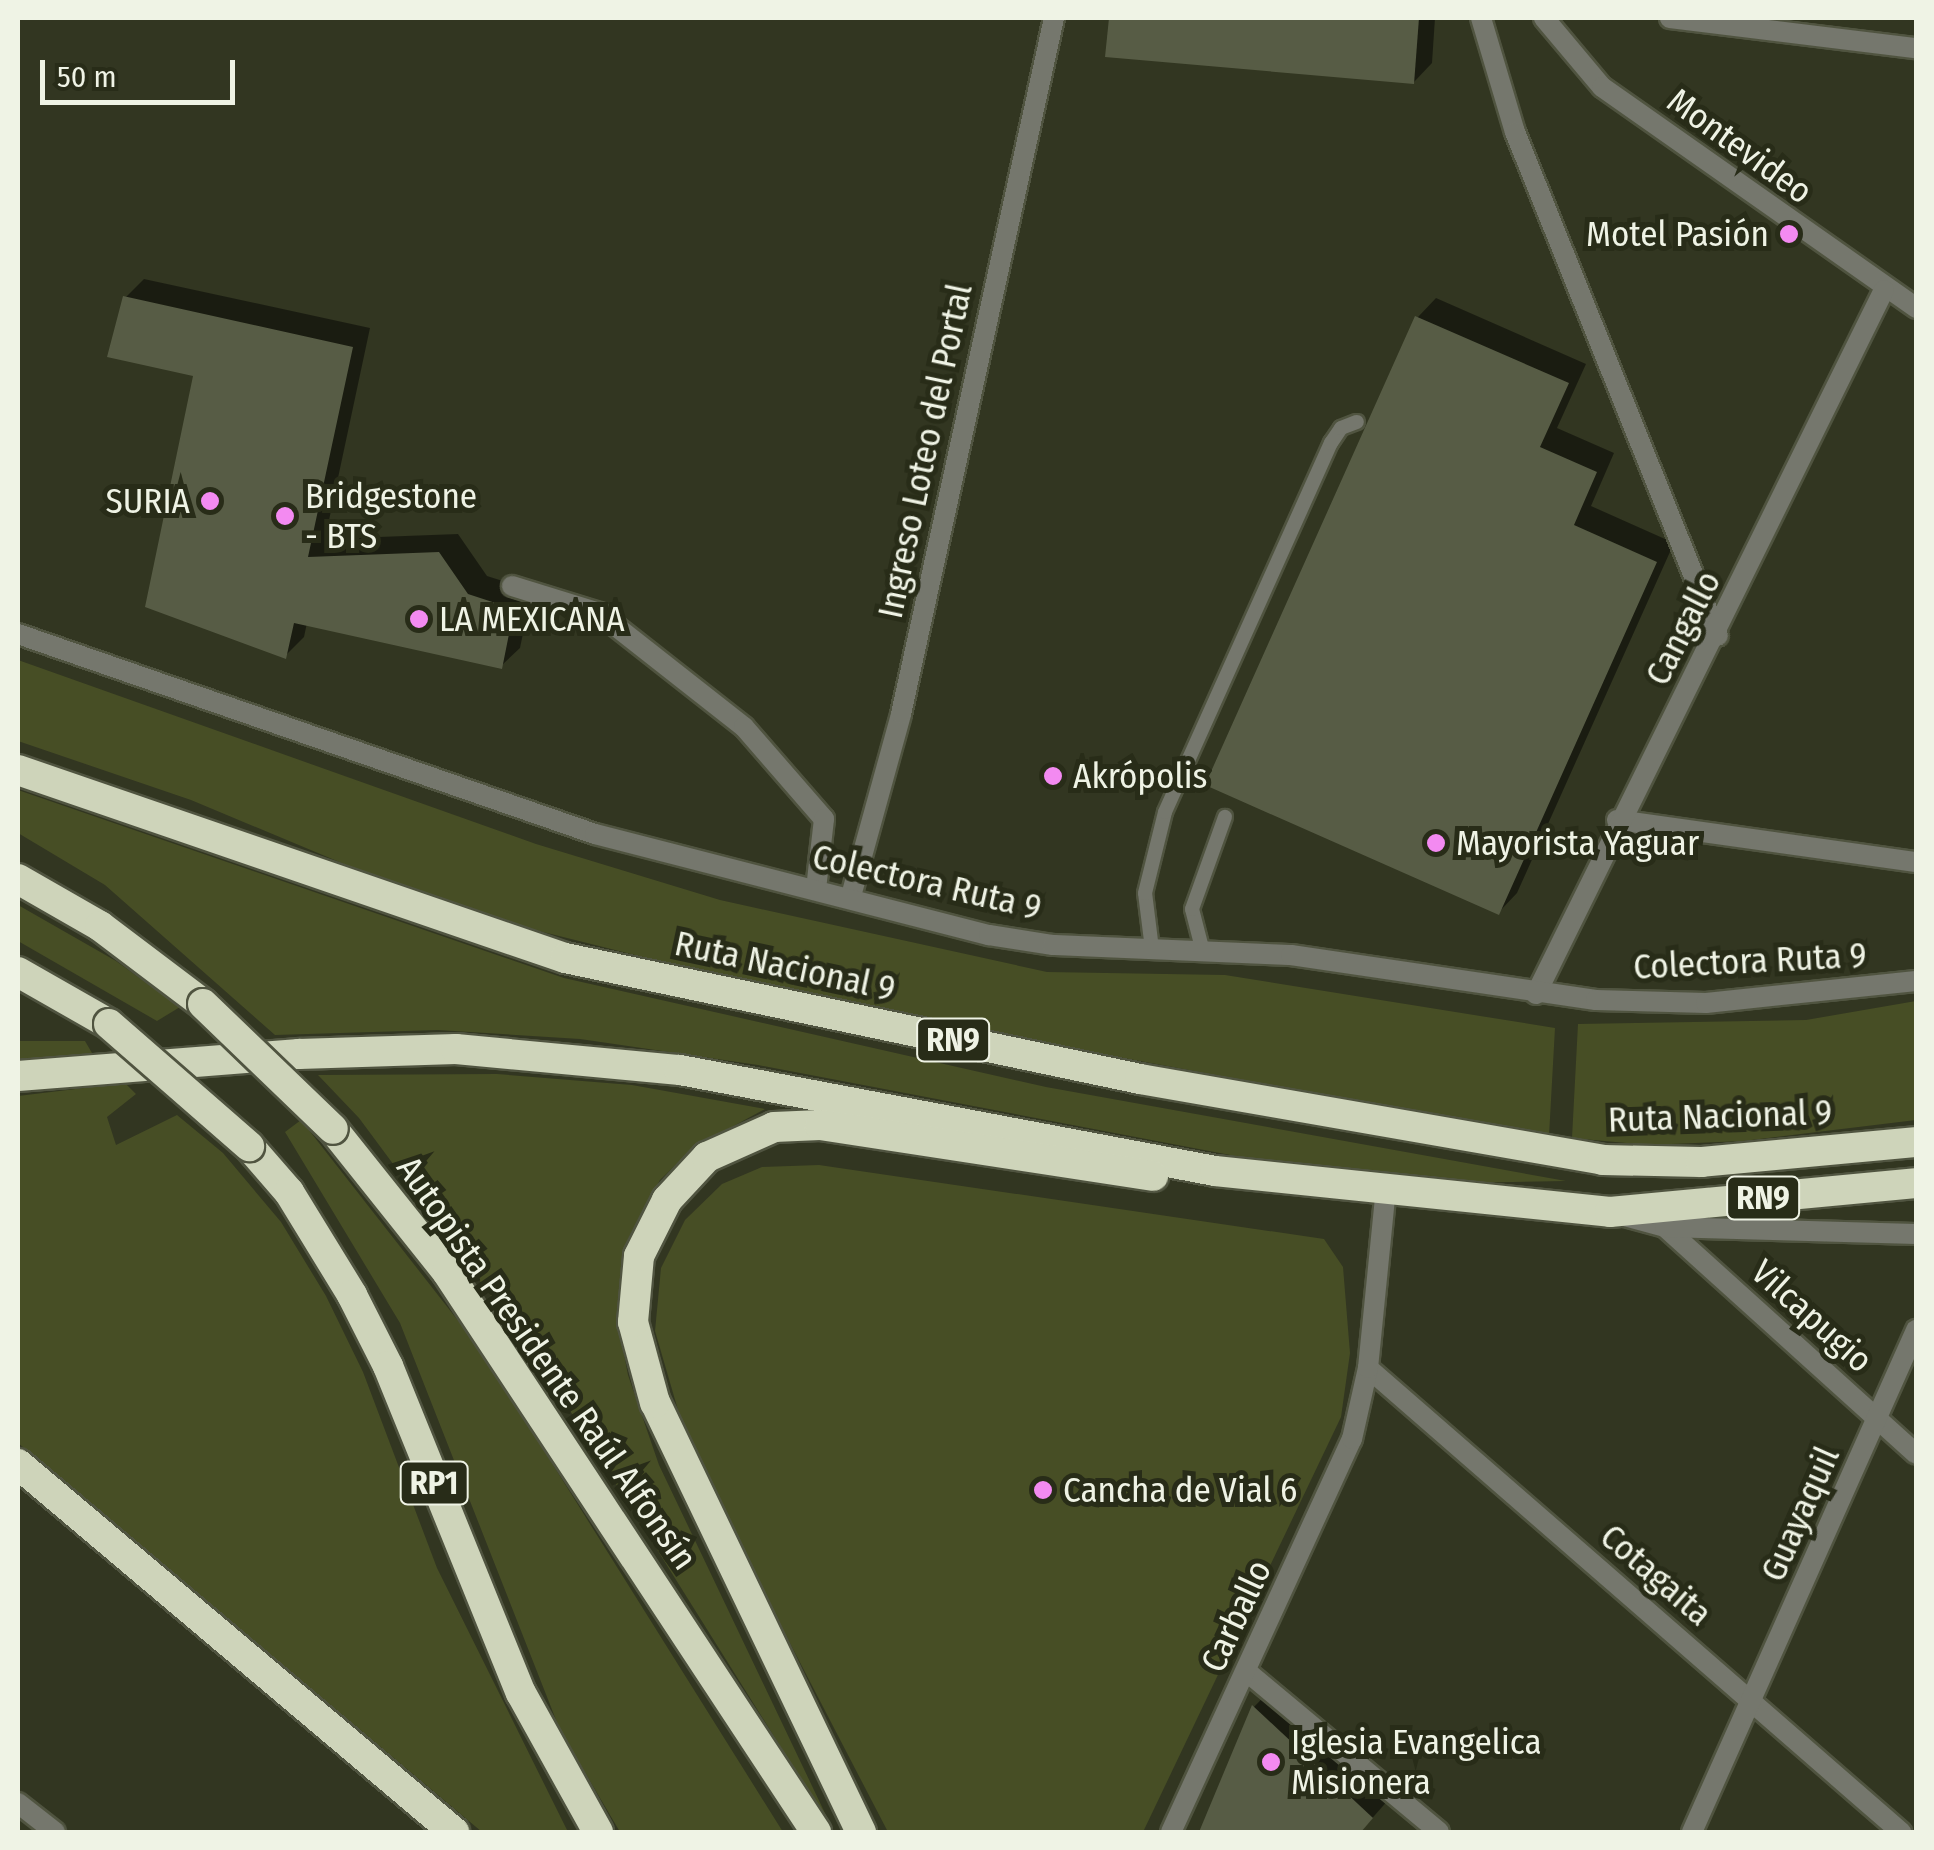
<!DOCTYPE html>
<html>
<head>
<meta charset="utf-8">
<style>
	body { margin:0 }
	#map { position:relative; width:1934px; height:1850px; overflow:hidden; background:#323621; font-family:"Fira Sans Condensed",sans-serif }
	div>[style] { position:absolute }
	.green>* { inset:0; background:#474e25 }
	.shadow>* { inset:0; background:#0007 }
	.building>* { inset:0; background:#575c45 }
	.roads { filter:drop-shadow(2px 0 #505440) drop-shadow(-2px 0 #505440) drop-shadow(0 2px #505440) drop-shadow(0 -2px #505440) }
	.service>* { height:14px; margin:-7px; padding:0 7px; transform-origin:7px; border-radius:7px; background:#75776d }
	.minor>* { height:20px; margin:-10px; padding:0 10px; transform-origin:10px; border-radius:10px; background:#75776d }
	.tertiary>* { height:20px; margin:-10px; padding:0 10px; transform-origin:10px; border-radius:10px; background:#75776d }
	.motorway>* { height:30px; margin:-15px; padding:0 15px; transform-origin:15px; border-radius:15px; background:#ced4ba }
	.bridges { filter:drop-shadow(2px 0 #505440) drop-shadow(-2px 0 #505440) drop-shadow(0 2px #505440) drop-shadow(0 -2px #505440) }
	.motorway-bridge>* { height:30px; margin:-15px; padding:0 15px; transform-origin:15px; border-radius:15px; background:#ced4ba }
	.dots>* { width:28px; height:28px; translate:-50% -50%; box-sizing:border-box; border:5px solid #282c18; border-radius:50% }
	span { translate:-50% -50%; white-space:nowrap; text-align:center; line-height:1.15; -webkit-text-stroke:10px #282c18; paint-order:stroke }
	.shield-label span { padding:2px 8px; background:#282c18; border:2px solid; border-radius:8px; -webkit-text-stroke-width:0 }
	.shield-label { font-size:32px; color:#eff3e5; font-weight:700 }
	.street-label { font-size:35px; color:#eff3e5 }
	.poi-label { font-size:35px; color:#eff3e5 }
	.right { translate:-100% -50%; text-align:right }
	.left { translate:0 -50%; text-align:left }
	.frame { position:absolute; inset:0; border:20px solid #eff3e5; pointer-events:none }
	.scale { position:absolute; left:40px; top:60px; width:195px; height:45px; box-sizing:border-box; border:5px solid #eff3e5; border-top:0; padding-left:12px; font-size:30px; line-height:35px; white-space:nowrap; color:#eff3e5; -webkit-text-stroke:8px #282c18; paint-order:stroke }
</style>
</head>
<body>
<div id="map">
	<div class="green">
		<i style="clip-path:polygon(18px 660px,536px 844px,720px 900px,1047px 972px,1225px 975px,1555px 1028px,1549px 1136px,835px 1005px,527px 928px,411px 892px,191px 800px,18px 741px)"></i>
		<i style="clip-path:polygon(18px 790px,564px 978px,1046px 1087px,1566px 1181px,1459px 1183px,1246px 1158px,758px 1065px,580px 1039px,438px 1030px,275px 1035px,105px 885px,18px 833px)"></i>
		<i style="clip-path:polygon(18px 905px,116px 961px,180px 1007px,157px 1021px,18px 941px)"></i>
		<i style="clip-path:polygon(1916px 1001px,1916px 1120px,1743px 1141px,1648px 1145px,1572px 1138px,1578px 1024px,1806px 1020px)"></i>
		<i style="clip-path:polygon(18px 1041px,85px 1041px,92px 1053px,18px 1061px)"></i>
		<i style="clip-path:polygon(497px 1074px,632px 1085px,765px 1109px,693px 1148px,660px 1180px,629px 1237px,617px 1317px,628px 1375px,659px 1465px,834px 1832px,537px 1358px,359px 1118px,318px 1075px)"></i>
		<i style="clip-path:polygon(125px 1083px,136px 1094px,107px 1117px,116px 1145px,177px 1115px,223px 1153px,281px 1222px,326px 1296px,363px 1372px,437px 1568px,568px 1832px,482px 1832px,18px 1443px,18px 1096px)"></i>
		<i style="clip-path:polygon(301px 1120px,481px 1350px,783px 1832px,620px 1832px,560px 1730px,400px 1323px,285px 1132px)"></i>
		<i style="clip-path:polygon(819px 1165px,1324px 1239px,1343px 1267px,1350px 1353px,1341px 1417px,1143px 1832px,888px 1832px,724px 1516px,678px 1410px,655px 1331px,661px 1268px,685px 1220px,722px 1184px,762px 1167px)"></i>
	</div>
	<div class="shadow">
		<i style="clip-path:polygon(1111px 18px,1435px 18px,1432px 63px,1414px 82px,1108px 54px)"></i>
		<i style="clip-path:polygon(144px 279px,370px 328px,325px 539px,458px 534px,487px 576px,532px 590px,520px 648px,501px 666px,307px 623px,304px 637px,285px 656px,196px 374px,126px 297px)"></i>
		<i style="clip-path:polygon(1436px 298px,1586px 364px,1557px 428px,1614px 453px,1591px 506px,1674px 543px,1517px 893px,1499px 912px,1208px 783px,1418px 317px)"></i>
		<i style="clip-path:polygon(1272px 1688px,1390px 1798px,1360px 1832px,1202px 1832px,1254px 1707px)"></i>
	</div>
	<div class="building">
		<i style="clip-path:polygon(1109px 18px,1419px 18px,1414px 84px,1105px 57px)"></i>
		<i style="clip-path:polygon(123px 296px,353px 347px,308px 557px,439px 552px,468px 594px,514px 609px,502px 669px,294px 623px,286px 659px,145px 607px,193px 376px,107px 357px)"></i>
		<i style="clip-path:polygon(1415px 316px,1569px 383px,1540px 447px,1597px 472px,1574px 525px,1657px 562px,1499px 915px,1205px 785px)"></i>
		<i style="clip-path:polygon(1252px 1705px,1373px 1818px,1361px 1832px,1199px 1832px)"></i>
	</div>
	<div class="roads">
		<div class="service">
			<i style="left:1202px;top:948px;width:40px;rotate:-104.4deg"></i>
			<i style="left:1192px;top:909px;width:98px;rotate:-70.3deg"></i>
			<i style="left:1152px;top:949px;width:56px;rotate:-97.1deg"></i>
			<i style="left:1145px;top:893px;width:83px;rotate:-76.1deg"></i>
			<i style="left:1165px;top:812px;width:405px;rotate:-65.8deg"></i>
			<i style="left:1331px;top:443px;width:18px;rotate:-56deg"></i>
			<i style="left:1341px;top:428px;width:17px;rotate:-21deg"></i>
		</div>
		<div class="minor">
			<i style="left:1481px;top:18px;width:119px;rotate:73.4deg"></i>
			<i style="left:1515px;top:132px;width:543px;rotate:68.06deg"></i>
			<i style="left:1544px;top:18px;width:90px;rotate:50deg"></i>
			<i style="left:1602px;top:87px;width:384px;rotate:35.1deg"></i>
			<i style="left:1670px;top:18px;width:248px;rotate:7deg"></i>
			<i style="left:512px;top:586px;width:91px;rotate:17.2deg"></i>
			<i style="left:599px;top:613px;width:184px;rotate:38.2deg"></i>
			<i style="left:744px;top:727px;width:122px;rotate:49deg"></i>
			<i style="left:824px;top:819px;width:70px;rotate:96.5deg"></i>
			<i style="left:1617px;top:820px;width:302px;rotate:8deg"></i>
			<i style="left:851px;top:896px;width:189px;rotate:-74.6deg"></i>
			<i style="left:901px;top:714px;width:713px;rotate:-77.6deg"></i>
			<i style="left:1536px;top:994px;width:785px;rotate:-63.7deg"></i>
			<i style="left:1665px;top:1227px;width:338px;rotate:42.1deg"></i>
			<i style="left:1368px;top:1368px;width:707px;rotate:41.04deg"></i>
			<i style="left:1246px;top:1671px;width:251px;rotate:39.8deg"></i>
			<i style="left:18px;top:1803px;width:47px;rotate:38.1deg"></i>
			<i style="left:1171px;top:1832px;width:433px;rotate:-65.3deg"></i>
			<i style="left:1352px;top:1439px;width:73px;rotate:-77.3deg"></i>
			<i style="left:1368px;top:1368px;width:180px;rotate:-84.3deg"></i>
			<i style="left:1692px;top:1832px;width:550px;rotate:-65.95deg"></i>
		</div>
		<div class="tertiary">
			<i style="left:18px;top:634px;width:611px;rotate:19.12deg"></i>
			<i style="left:595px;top:834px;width:407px;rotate:14.4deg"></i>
			<i style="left:989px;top:935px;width:65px;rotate:8.9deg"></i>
			<i style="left:1053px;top:945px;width:238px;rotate:2.4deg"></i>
			<i style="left:1291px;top:955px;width:308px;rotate:8.4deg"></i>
			<i style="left:1596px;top:1000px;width:110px;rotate:1.6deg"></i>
			<i style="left:1706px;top:1003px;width:211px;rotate:-6deg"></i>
			<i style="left:1625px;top:1216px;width:41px;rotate:15.4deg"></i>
			<i style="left:1665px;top:1227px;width:251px;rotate:1.6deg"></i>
		</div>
		<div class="motorway">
			<i style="left:18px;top:770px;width:578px;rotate:18.97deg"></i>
			<i style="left:565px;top:958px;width:588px;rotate:11.88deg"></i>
			<i style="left:1140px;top:1079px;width:470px;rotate:9.9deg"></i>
			<i style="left:1603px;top:1160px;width:98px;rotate:1.2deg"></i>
			<i style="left:1701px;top:1162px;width:216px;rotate:-5.3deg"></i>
			<i style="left:18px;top:879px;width:95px;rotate:29.8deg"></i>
			<i style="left:100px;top:926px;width:129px;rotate:37.1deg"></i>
			<i style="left:18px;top:972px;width:105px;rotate:29.7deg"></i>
			<i style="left:18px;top:1076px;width:282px;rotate:-4.5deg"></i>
			<i style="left:299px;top:1054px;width:157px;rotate:-1.8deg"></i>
			<i style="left:456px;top:1049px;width:225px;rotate:5.4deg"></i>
			<i style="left:680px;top:1070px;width:544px;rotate:10.69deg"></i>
			<i style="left:1215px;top:1171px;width:397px;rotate:5.9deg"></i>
			<i style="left:1610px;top:1212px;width:307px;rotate:-5.4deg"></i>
			<i style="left:333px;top:1129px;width:183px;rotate:51.4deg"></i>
			<i style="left:447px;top:1272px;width:671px;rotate:56.62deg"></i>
			<i style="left:249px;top:1146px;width:61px;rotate:49deg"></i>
			<i style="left:289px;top:1192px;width:121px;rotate:58.5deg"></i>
			<i style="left:352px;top:1295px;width:80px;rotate:63.1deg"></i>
			<i style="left:388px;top:1366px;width:353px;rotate:67.9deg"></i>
			<i style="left:521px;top:1693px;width:159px;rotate:61deg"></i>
			<i style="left:18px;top:1464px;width:571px;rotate:40.17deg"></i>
			<i style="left:861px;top:1832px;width:476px;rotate:-115.6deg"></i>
			<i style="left:655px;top:1403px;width:84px;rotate:-105.2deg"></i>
			<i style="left:633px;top:1322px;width:66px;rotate:-84.8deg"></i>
			<i style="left:639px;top:1256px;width:63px;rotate:-63.4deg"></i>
			<i style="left:667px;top:1200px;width:59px;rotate:-47.1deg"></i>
			<i style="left:707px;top:1157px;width:73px;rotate:-24.1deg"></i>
			<i style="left:774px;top:1127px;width:46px;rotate:-2.5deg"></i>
			<i style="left:820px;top:1125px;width:337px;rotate:8.7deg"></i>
		</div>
	</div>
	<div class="bridges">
		<div class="motorway-bridge">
			<i style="left:203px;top:1004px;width:180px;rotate:43.9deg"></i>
			<i style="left:109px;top:1024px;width:186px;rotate:41.1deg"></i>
		</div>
	</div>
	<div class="dots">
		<i style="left:1789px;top:234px;background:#f38af1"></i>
		<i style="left:210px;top:501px;background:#f38af1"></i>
		<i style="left:285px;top:516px;background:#f38af1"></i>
		<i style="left:419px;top:619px;background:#f38af1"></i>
		<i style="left:1053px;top:776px;background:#f38af1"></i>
		<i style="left:1436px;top:843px;background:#f38af1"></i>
		<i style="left:1043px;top:1490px;background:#f38af1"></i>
		<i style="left:1271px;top:1762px;background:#f38af1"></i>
	</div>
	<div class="shield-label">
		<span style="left:953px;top:1040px">RN9</span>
		<span style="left:1763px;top:1198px">RN9</span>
		<span style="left:434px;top:1483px">RP1</span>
	</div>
	<div class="street-label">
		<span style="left:1740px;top:146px;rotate:36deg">Montevideo</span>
		<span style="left:925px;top:451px;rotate:-78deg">Ingreso Loteo del Portal</span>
		<span style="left:1683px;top:628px;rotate:-63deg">Cangallo</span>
		<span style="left:927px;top:882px;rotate:13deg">Colectora Ruta 9</span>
		<span style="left:1750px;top:961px;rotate:-3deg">Colectora Ruta 9</span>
		<span style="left:785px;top:966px;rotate:12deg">Ruta Nacional 9</span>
		<span style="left:1720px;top:1116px;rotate:-2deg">Ruta Nacional 9</span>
		<span style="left:1812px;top:1316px;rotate:42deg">Vilcapugio</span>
		<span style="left:547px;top:1363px;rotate:55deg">Autopista Presidente Raúl Alfonsín</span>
		<span style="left:1800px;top:1514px;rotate:-66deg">Guayaquil</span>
		<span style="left:1656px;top:1575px;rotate:41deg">Cotagaita</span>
		<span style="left:1236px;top:1616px;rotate:-65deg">Carballo</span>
	</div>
	<div class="poi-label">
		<span class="right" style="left:1769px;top:234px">Motel Pasión</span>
		<span class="left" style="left:305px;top:516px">Bridgestone<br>- BTS</span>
		<span class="right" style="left:190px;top:501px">SURIA</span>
		<span class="left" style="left:439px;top:619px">LA MEXICANA</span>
		<span class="left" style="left:1073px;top:776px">Akrópolis</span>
		<span class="left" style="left:1456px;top:843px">Mayorista Yaguar</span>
		<span class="left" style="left:1063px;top:1490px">Cancha de Vial 6</span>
		<span class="left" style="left:1291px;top:1762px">Iglesia Evangelica<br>Misionera</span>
	</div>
	<div class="frame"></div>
	<div class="scale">50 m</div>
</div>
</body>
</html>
